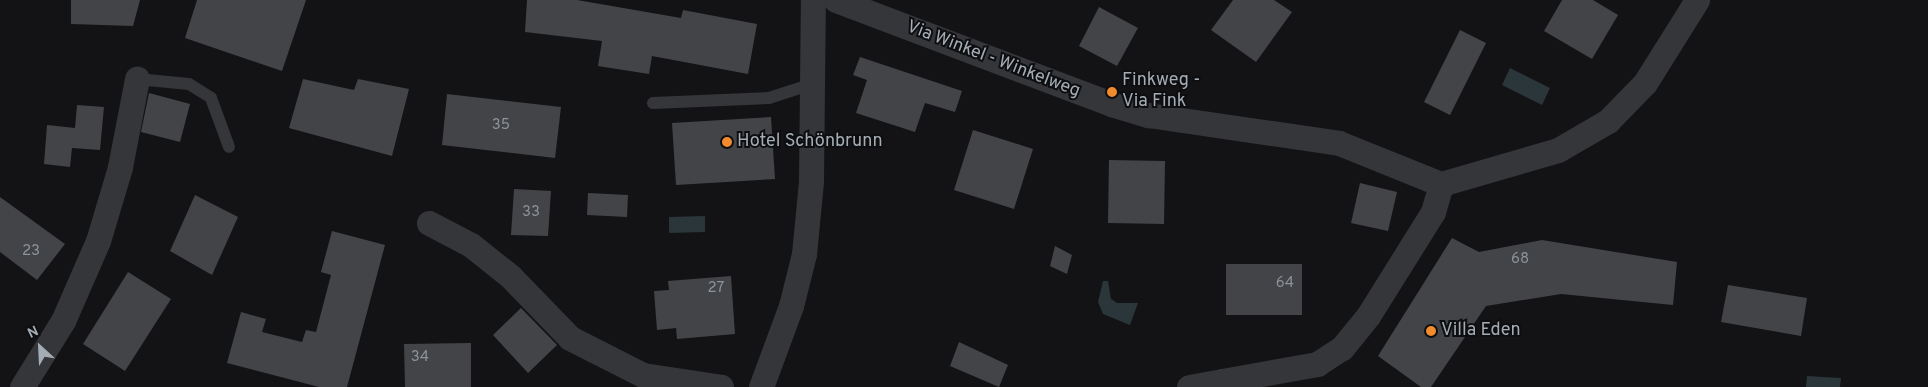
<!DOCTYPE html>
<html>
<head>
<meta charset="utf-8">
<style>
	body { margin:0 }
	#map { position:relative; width:1928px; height:387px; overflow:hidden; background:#131315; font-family:Overpass,sans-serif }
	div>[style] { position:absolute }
	.water>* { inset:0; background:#2b363a }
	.building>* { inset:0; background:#424448 }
	.service>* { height:12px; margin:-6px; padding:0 6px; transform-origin:6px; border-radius:6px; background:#34363a }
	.minor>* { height:25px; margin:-12.5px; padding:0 12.5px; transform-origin:12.5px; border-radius:12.5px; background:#34363a }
	.dots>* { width:14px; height:14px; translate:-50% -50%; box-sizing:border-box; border:2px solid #0e0e10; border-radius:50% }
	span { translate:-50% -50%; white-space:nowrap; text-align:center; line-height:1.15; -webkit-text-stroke:4px #0e0e10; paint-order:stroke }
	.number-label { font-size:15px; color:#8c939a }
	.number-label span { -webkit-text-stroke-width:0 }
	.street-label { font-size:18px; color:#a4adb5 }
	.poi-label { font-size:18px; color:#a4adb5 }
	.left { translate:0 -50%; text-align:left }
	.north { position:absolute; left:15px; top:322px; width:50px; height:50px; -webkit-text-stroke:4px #0e0e10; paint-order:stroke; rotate:335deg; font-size:14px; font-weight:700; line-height:20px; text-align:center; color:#a4adb5 }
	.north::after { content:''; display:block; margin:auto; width:18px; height:22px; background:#a4adb5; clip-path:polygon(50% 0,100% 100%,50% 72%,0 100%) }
</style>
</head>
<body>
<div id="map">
	<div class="water">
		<i style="clip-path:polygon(1510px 68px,1550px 88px,1542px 105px,1502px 85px)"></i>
		<i style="clip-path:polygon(705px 216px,705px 232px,669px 233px,669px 217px)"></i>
		<i style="clip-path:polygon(1103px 281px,1108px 281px,1111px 299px,1117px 303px,1138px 303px,1130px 325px,1103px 314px,1098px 302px)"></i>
		<i style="clip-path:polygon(1807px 376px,1841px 378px,1840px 387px,1806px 387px)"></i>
	</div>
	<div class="building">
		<i style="clip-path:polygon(71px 0,140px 0,133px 26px,71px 24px)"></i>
		<i style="clip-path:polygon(197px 0,306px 0,282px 71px,185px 38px)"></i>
		<i style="clip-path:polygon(527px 0,577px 0,681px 18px,683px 10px,757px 24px,748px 74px,652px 56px,649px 74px,598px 66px,602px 41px,525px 32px)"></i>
		<i style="clip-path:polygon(1233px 0,1274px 0,1292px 12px,1256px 62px,1211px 30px)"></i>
		<i style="clip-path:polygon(1562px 0,1593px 0,1618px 15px,1592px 59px,1544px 31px)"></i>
		<i style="clip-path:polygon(1099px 7px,1138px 28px,1117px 66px,1079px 46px)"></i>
		<i style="clip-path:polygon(1460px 30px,1486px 43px,1450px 115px,1424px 102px)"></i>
		<i style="clip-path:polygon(860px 57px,962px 91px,955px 112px,925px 103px,915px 132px,856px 113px,867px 80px,853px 75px)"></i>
		<i style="clip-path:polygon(303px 79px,354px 90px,358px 79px,409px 89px,392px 156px,289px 128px)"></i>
		<i style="clip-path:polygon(149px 93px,190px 104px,180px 142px,141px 132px)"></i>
		<i style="clip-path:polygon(447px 94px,561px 107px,555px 158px,442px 145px)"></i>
		<i style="clip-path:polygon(77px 105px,104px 107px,100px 150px,72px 148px,70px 167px,44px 164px,47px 125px,75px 128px)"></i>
		<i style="clip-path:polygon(771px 117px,775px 179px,676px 185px,672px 123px)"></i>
		<i style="clip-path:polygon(973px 130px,1033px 149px,1014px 209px,954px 190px)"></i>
		<i style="clip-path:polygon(1109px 160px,1165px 161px,1164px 224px,1108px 223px)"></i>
		<i style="clip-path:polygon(1360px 183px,1397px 192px,1388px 231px,1351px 223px)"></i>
		<i style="clip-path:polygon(514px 189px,551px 191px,548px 236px,511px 235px)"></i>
		<i style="clip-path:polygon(588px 193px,628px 195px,627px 217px,587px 215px)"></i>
		<i style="clip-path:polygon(195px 195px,238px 217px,212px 275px,170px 251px)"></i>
		<i style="clip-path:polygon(0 197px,65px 244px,37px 280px,0 252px)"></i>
		<i style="clip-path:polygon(332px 231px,385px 245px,347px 387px,319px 387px,227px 363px,241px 312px,266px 319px,262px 332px,302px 342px,306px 330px,316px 332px,331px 275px,321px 272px)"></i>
		<i style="clip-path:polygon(1452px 238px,1479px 252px,1542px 240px,1677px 262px,1673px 305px,1561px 294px,1486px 306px,1431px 387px,1421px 387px,1378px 356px)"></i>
		<i style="clip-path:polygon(1055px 246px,1072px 255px,1067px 274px,1050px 266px)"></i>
		<i style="clip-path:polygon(1226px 264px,1302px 264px,1302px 315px,1226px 315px)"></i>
		<i style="clip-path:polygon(128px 272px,171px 299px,125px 371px,83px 344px)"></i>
		<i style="clip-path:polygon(731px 276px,735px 334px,677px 339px,676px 328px,657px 330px,654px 291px,669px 290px,668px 281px)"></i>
		<i style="clip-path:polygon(1728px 285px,1807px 298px,1801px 336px,1721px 322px)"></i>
		<i style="clip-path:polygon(521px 308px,557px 345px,528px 373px,493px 335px)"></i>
		<i style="clip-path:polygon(959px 342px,1008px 365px,999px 387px,950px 366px)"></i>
		<i style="clip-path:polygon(471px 343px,471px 387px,405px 387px,404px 344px)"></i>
	</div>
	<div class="service">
		<i style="left:137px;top:79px;width:52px;rotate:5.5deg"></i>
		<i style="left:189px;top:84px;width:26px;rotate:32deg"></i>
		<i style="left:211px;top:98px;width:52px;rotate:69.8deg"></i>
		<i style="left:653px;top:103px;width:116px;rotate:-2.5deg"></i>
		<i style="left:769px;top:98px;width:45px;rotate:-18deg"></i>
	</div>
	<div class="minor">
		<i style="left:836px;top:0;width:294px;rotate:20.7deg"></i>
		<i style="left:1111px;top:104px;width:39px;rotate:17deg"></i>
		<i style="left:1148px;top:115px;width:193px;rotate:8.3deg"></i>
		<i style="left:1339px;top:143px;width:110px;rotate:21.9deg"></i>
		<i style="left:1441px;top:184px;width:122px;rotate:-16.2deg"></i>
		<i style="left:1558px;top:150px;width:58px;rotate:-30.1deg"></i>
		<i style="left:1608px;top:121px;width:53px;rotate:-45.8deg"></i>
		<i style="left:1645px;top:83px;width:98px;rotate:-57.9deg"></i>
		<i style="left:429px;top:223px;width:47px;rotate:27.6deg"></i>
		<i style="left:471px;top:245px;width:50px;rotate:38.5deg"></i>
		<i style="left:510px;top:276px;width:86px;rotate:45.9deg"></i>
		<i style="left:570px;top:338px;width:82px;rotate:26.9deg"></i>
		<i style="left:643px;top:375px;width:79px;rotate:8.7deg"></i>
		<i style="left:22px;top:387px;width:78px;rotate:-58.2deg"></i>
		<i style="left:63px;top:321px;width:87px;rotate:-66.4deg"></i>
		<i style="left:98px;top:241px;width:77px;rotate:-73.4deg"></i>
		<i style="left:120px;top:167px;width:90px;rotate:-79.1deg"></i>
		<i style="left:761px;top:387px;width:86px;rotate:-69.7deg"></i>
		<i style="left:791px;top:306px;width:54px;rotate:-76deg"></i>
		<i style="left:804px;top:254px;width:73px;rotate:-84.5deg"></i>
		<i style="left:811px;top:181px;width:181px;rotate:-89.4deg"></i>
		<i style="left:1189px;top:387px;width:34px;rotate:-10deg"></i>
		<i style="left:1223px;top:387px;width:6px;rotate:-99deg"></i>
		<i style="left:1222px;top:381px;width:97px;rotate:-10.1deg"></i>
		<i style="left:1317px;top:364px;width:30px;rotate:-33deg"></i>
		<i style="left:1342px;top:348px;width:41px;rotate:-50.9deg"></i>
		<i style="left:1368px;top:316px;width:123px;rotate:-58deg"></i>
		<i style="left:1433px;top:212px;width:29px;rotate:-74deg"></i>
	</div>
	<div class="dots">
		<i style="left:1112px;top:92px;background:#f28b2d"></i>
		<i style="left:727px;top:142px;background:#f28b2d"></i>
		<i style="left:1431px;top:331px;background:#f28b2d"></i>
	</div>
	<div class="number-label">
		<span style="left:501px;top:126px">35</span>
		<span style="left:531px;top:213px">33</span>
		<span style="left:31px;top:252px">23</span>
		<span style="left:1520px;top:260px">68</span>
		<span style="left:1285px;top:284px">64</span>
		<span style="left:716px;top:289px">27</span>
		<span style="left:420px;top:358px">34</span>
	</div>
	<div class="street-label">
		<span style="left:993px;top:60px;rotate:21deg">Via Winkel - Winkelweg</span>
	</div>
	<div class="poi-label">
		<span class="left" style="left:1122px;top:92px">Finkweg -<br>Via Fink</span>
		<span class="left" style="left:737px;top:142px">Hotel Schönbrunn</span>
		<span class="left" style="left:1441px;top:331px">Villa Eden</span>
	</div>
	<div class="north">N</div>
</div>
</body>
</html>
